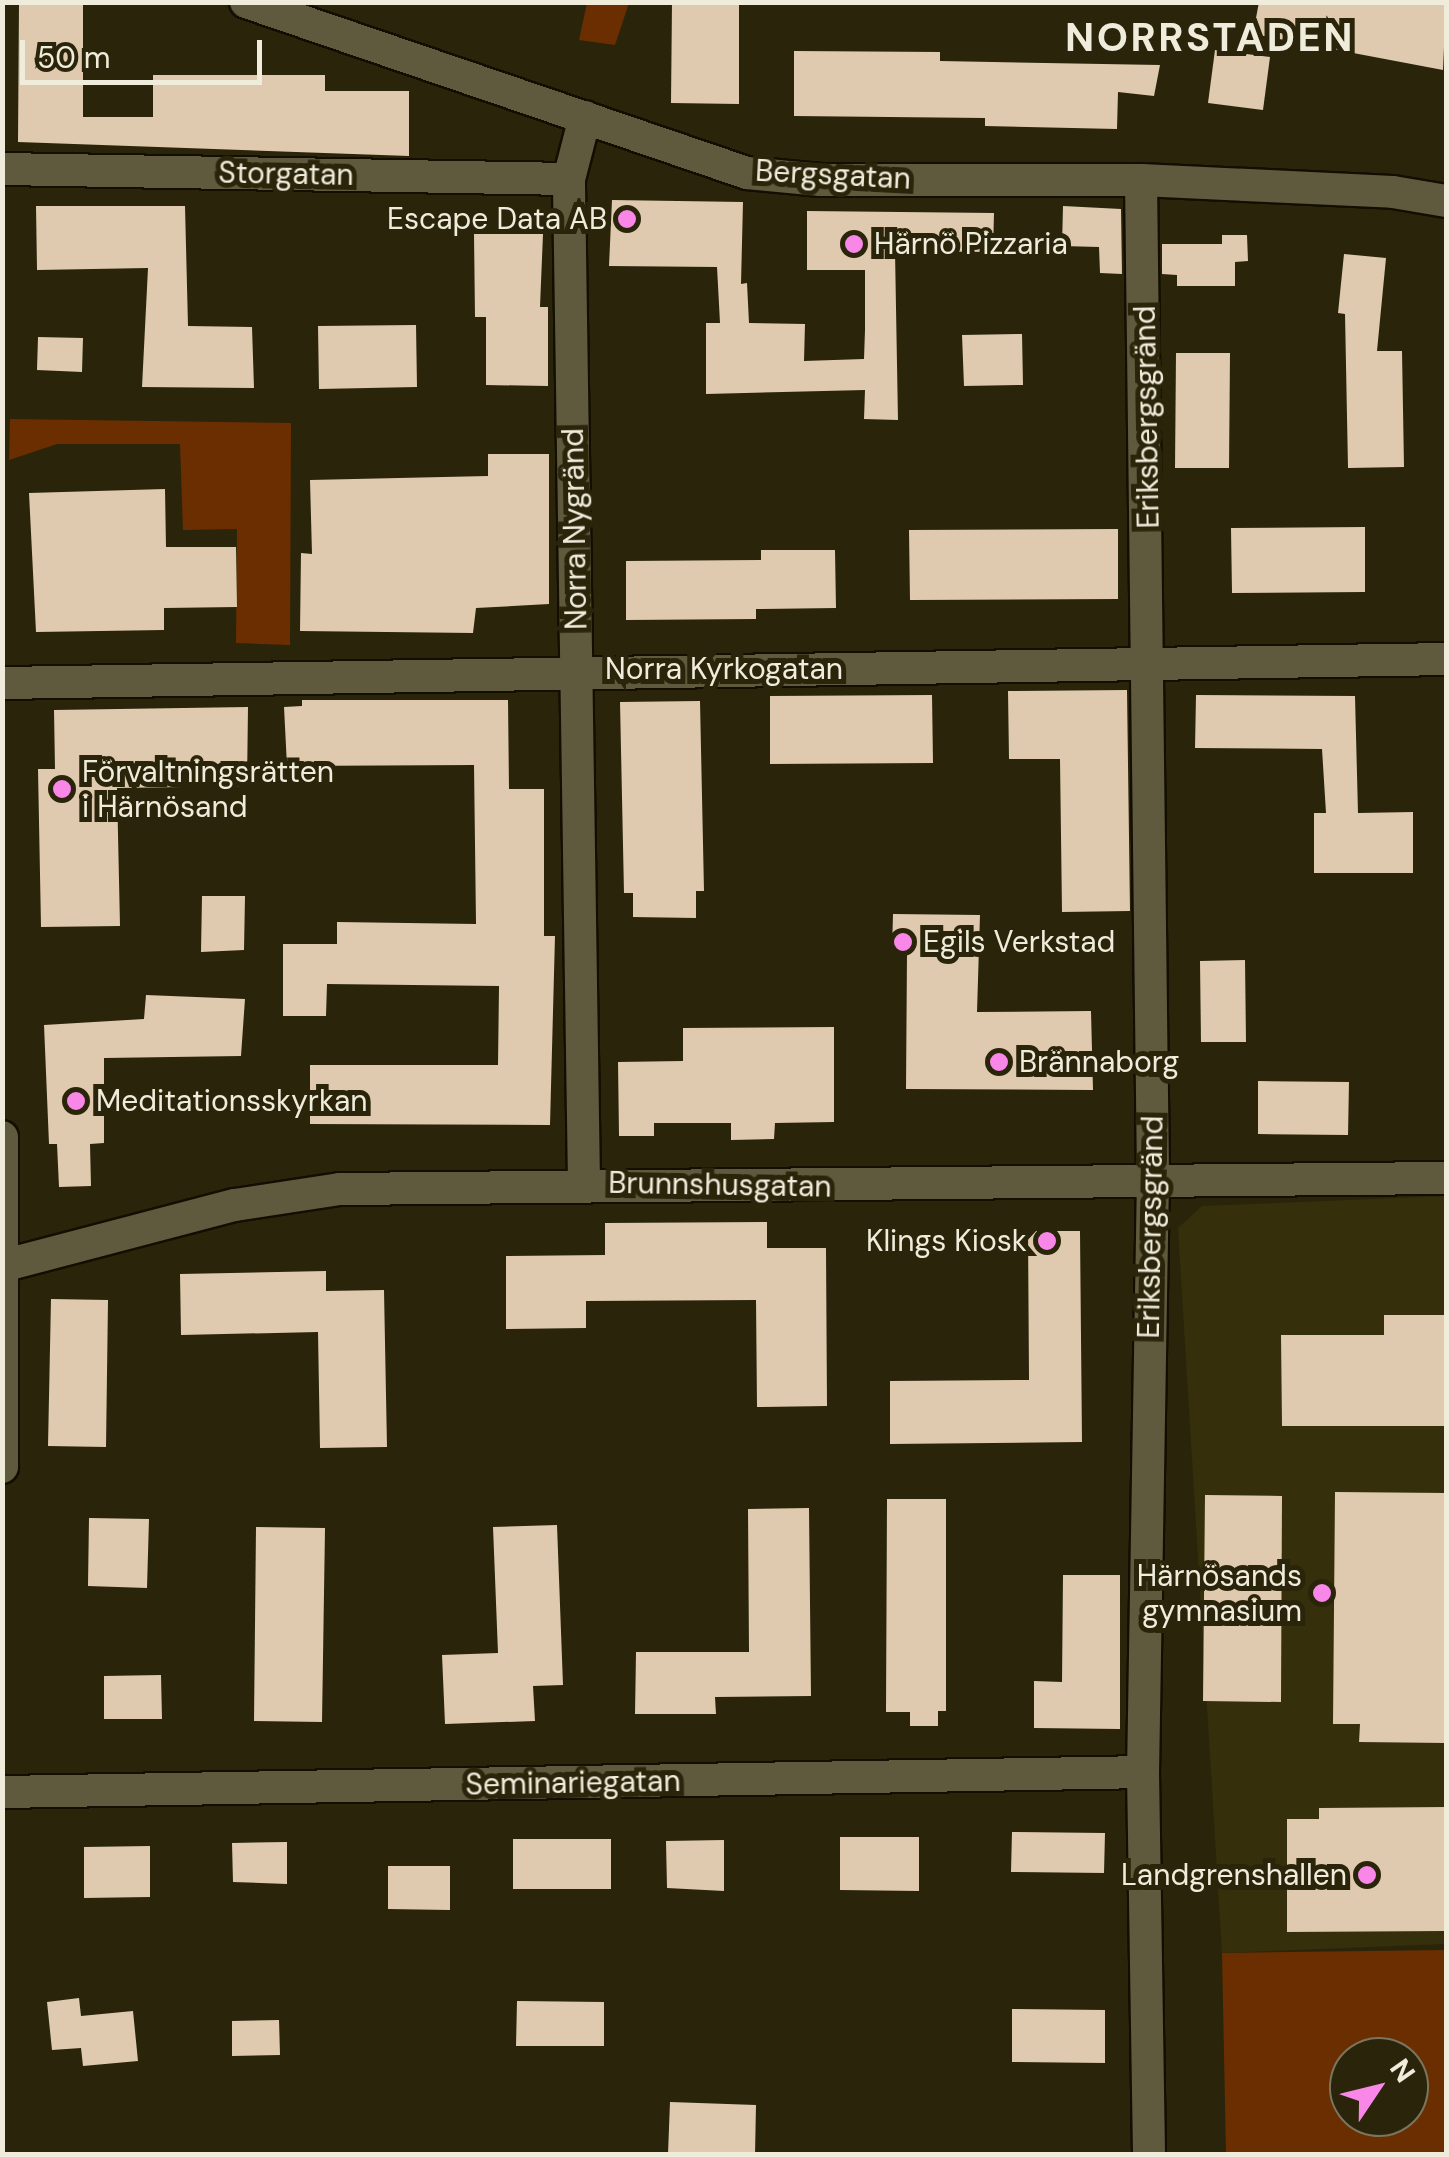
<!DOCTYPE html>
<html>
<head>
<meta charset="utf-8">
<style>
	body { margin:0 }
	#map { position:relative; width:1449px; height:2157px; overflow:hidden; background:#2a250a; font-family:"DM Sans",sans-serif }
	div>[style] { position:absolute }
	.built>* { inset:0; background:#352f0b }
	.green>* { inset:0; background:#6b2e00 }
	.building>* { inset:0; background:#dfcaaf }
	.roads { filter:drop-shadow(2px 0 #130e00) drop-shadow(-2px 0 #130e00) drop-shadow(0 2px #130e00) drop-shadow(0 -2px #130e00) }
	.street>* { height:32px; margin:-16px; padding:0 16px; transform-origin:16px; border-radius:16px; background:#5f5a3e }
	.dots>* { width:28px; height:28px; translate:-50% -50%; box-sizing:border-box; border:5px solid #2a250a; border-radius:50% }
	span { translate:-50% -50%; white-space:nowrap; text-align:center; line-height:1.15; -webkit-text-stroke:10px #2a250a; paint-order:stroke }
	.street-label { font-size:30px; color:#efecdc }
	.poi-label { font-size:30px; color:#efecdc }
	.right { translate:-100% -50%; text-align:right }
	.left { translate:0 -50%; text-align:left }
	.district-label { font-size:40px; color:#efecdc; font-weight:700; letter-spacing:2.5px }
	.frame { position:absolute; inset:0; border:5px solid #efecdc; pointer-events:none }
	.north { position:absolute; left:1329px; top:2037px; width:100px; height:100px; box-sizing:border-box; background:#2a250a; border:2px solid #79755e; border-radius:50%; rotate:55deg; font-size:28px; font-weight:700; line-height:40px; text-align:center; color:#efecdc }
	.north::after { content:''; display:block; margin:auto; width:35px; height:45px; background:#f987e8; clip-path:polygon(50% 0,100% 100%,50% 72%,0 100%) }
	.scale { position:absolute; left:20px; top:40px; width:242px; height:45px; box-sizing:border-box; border:5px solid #efecdc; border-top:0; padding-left:12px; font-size:30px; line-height:35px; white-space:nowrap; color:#efecdc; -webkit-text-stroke:8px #2a250a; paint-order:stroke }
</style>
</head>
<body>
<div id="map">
	<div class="built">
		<i style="clip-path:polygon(1446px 1196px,1446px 1944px,1222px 1953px,1178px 1228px,1202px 1206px)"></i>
	</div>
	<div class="green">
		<i style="clip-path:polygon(587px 3px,629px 3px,615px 45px,579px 40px)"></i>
		<i style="clip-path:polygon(10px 419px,291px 423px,290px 645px,236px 643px,237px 529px,183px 530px,180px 444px,57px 444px,9px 460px)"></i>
		<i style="clip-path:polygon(evenodd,1446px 1950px,1446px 2154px,1226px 2154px,1222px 1953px,1446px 1950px,1349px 2057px,1409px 2057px,1409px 2117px,1349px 2117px,1349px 2057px)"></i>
	</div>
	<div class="building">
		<i style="clip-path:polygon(19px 2px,83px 2px,83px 117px,153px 117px,153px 75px,325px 75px,325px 91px,409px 91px,409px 156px,18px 142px)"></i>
		<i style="clip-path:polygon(672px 2px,739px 2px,739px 104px,671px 103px)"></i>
		<i style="clip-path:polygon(1259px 2px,1446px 2px,1443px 70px,1253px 34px)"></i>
		<i style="clip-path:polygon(1215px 50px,1270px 57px,1263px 110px,1208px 103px)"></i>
		<i style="clip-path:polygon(794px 51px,940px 52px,940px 61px,1160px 65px,1154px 96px,1118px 92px,1117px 129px,985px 126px,985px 118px,794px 116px)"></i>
		<i style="clip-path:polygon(612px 200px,743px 202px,741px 284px,747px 283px,749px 323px,805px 324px,804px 361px,864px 359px,865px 330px,865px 270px,807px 270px,807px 211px,994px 213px,993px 252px,895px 251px,898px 420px,864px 419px,865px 390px,706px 394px,706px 323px,720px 323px,717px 267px,609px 266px)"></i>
		<i style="clip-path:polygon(36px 206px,185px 206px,188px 326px,252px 327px,254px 388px,142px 387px,148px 268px,37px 270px)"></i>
		<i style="clip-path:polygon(1063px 206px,1121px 209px,1122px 274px,1100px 273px,1099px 247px,1062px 246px)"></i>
		<i style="clip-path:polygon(474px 234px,543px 234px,540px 307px,548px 307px,548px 386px,486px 385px,486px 317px,475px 317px)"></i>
		<i style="clip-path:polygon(1222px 235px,1247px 235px,1248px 261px,1235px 262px,1235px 286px,1177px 286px,1177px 275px,1162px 274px,1162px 244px,1222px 244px)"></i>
		<i style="clip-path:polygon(1344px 254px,1386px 258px,1377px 351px,1402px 351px,1404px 467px,1348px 468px,1345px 314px,1338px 313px)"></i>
		<i style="clip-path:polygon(416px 325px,417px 387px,319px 389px,318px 326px)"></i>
		<i style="clip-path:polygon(1022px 334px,1023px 385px,964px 386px,962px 335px)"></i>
		<i style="clip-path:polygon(38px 337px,83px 338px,82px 372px,37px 370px)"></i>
		<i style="clip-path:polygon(1176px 353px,1230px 353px,1229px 468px,1175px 468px)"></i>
		<i style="clip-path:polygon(488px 454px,549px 454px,549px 604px,476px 608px,473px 633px,300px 631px,301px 553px,312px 554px,310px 480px,488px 476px)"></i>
		<i style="clip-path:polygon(165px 489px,166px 547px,236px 547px,237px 607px,164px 608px,164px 630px,36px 632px,29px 493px)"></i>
		<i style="clip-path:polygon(1365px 527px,1365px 592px,1232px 593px,1231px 528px)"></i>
		<i style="clip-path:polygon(1118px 529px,1118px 599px,910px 600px,909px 530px)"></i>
		<i style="clip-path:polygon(761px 550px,835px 550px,836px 608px,756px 609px,756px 619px,626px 620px,626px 561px,761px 560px)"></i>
		<i style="clip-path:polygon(1127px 690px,1130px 911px,1062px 912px,1060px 759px,1009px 759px,1008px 691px)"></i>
		<i style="clip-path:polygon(932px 695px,933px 763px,770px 764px,770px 696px)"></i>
		<i style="clip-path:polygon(1196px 695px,1355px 696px,1358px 813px,1413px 812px,1413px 873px,1314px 873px,1314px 813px,1326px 813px,1322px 749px,1195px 748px)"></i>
		<i style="clip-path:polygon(302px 700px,508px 700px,509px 789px,544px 789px,544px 936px,555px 936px,550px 1125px,310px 1124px,310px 1065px,498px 1065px,499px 986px,327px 984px,326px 1016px,283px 1016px,283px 944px,337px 944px,337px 922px,476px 924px,474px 765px,287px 766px,284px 707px,302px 706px)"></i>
		<i style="clip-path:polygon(700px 701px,704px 891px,696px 891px,696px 918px,633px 917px,633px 893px,624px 893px,620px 702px)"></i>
		<i style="clip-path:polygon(248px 707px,247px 786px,117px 788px,120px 926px,41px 927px,38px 769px,55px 769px,54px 710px)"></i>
		<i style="clip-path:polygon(202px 896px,245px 896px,244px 950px,201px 952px)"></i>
		<i style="clip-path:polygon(893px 914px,980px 915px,977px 1012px,1091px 1011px,1093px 1090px,906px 1089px,907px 952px,892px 951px)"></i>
		<i style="clip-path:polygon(1245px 960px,1246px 1042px,1201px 1042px,1200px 961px)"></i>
		<i style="clip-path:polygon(146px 995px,245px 999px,241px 1056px,104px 1058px,104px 1143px,90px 1144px,91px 1186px,59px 1187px,57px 1144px,49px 1144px,44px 1025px,144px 1019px)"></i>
		<i style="clip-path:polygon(834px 1027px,834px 1122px,775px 1123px,774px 1139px,731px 1140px,731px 1123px,654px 1123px,654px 1136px,619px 1136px,618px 1062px,683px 1061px,683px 1028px)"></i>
		<i style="clip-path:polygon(1258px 1081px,1349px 1082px,1348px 1135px,1258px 1134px)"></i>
		<i style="clip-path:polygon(767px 1222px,767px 1248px,826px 1248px,827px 1406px,757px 1407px,756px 1300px,586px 1301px,586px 1328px,506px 1329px,506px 1256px,605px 1255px,605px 1223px)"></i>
		<i style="clip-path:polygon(1028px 1231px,1080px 1231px,1082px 1442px,890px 1444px,890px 1381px,1029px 1380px)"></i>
		<i style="clip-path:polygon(326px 1271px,326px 1291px,384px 1290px,387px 1447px,320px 1448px,318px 1332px,181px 1335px,180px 1274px)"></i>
		<i style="clip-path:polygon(51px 1299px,108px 1300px,106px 1447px,48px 1446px)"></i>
		<i style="clip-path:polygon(1384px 1315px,1446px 1315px,1446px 1426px,1282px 1426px,1281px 1335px,1384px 1335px)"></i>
		<i style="clip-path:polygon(1335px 1492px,1446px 1493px,1446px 1743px,1359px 1742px,1360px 1724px,1333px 1724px)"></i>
		<i style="clip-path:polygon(1205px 1495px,1282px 1496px,1281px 1702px,1203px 1701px)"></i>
		<i style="clip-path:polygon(887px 1499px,946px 1499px,946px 1711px,938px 1711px,938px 1726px,910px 1726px,910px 1712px,886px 1712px)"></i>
		<i style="clip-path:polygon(809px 1508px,811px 1696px,715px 1697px,716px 1714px,635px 1714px,636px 1652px,749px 1652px,748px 1509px)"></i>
		<i style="clip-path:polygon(89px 1518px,149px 1519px,147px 1588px,88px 1586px)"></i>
		<i style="clip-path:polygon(557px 1525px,563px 1685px,533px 1686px,535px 1721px,445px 1724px,442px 1655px,498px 1653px,493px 1527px)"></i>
		<i style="clip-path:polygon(256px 1527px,325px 1528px,322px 1722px,254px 1721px)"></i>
		<i style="clip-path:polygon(1063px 1575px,1120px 1575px,1120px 1729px,1034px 1728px,1034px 1681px,1062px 1682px)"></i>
		<i style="clip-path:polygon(161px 1675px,162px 1719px,104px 1719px,104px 1676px)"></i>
		<i style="clip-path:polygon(1446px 1807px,1446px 1931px,1287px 1932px,1287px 1819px,1319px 1819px,1319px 1808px)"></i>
		<i style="clip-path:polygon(1012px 1832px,1105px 1833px,1104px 1873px,1011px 1872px)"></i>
		<i style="clip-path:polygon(840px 1837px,919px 1837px,919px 1891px,840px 1890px)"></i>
		<i style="clip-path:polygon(513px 1839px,611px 1839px,611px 1889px,513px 1889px)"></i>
		<i style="clip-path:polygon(724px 1840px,724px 1891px,667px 1888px,666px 1841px)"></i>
		<i style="clip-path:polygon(287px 1842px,287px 1884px,233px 1882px,232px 1843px)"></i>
		<i style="clip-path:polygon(150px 1846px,150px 1897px,84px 1898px,84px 1847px)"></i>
		<i style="clip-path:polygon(388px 1866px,450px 1866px,450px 1910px,388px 1909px)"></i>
		<i style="clip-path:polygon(79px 1998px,81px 2016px,133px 2011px,138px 2061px,83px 2066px,81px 2048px,52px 2050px,47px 2002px)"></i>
		<i style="clip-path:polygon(517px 2001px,604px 2002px,604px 2046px,516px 2046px)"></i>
		<i style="clip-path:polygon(1012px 2009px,1105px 2010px,1105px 2063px,1012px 2062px)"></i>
		<i style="clip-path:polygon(279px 2020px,280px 2055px,232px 2056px,232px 2021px)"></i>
		<i style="clip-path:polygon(670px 2102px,756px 2105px,755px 2154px,668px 2154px)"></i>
	</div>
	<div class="roads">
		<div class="street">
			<i style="left:246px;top:2px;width:529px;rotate:18.85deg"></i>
			<i style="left:747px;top:173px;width:74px;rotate:5.4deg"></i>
			<i style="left:821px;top:180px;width:320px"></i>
			<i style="left:1141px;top:180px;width:252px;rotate:2.7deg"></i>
			<i style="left:1393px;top:192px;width:54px;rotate:9.6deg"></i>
			<i style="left:2px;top:169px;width:567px;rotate:1.01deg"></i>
			<i style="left:1141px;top:180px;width:997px;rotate:89.31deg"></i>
			<i style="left:1153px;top:1177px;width:595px;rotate:90.96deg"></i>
			<i style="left:1143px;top:1772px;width:382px;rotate:89.1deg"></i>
			<i style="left:2px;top:683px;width:1444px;rotate:-0.95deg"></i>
			<i style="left:2px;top:1137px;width:330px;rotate:90deg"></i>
			<i style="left:584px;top:1184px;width:1005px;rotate:-90.86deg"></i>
			<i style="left:569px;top:179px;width:64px;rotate:-75.5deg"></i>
			<i style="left:2px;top:1266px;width:241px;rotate:-14.7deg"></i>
			<i style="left:235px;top:1205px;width:106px;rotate:-8.7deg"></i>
			<i style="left:340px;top:1189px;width:1106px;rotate:-0.57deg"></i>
			<i style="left:2px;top:1792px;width:1141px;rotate:-1deg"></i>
		</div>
	</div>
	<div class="dots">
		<i style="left:627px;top:219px;background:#f987e8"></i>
		<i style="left:854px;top:244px;background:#f987e8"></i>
		<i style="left:62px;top:789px;background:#f987e8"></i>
		<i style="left:903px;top:942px;background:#f987e8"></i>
		<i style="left:999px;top:1062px;background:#f987e8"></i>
		<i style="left:76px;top:1101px;background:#f987e8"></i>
		<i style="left:1047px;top:1241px;background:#f987e8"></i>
		<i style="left:1322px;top:1593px;background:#f987e8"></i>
		<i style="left:1367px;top:1875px;background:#f987e8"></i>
	</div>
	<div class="street-label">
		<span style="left:286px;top:174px;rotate:1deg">Storgatan</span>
		<span style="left:833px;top:175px;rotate:3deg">Bergsgatan</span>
		<span style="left:1147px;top:417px;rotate:-91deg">Eriksbergsgränd</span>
		<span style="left:575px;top:529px;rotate:-91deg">Norra Nygränd</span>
		<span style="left:724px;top:669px">Norra Kyrkogatan</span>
		<span style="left:720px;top:1185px;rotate:1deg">Brunnshusgatan</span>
		<span style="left:1151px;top:1227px;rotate:-89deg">Eriksbergsgränd</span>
		<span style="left:573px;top:1783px;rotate:-1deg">Seminariegatan</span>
	</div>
	<div class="poi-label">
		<span class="right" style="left:607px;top:219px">Escape Data AB</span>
		<span class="left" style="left:874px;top:244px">Härnö Pizzaria</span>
		<span class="left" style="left:82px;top:789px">Förvaltningsrätten<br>i Härnösand</span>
		<span class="left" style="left:923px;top:942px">Egils Verkstad</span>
		<span class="left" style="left:1019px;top:1062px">Brännaborg</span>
		<span class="left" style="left:96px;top:1101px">Meditationsskyrkan</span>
		<span class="right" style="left:1027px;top:1241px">Klings Kiosk</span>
		<span class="right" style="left:1302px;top:1593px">Härnösands<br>gymnasium</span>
		<span class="right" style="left:1347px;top:1875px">Landgrenshallen</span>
	</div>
	<div class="district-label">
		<span style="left:1210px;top:37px">NORRSTADEN</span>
	</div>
	<div class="frame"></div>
	<div class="north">N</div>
	<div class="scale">50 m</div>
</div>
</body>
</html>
